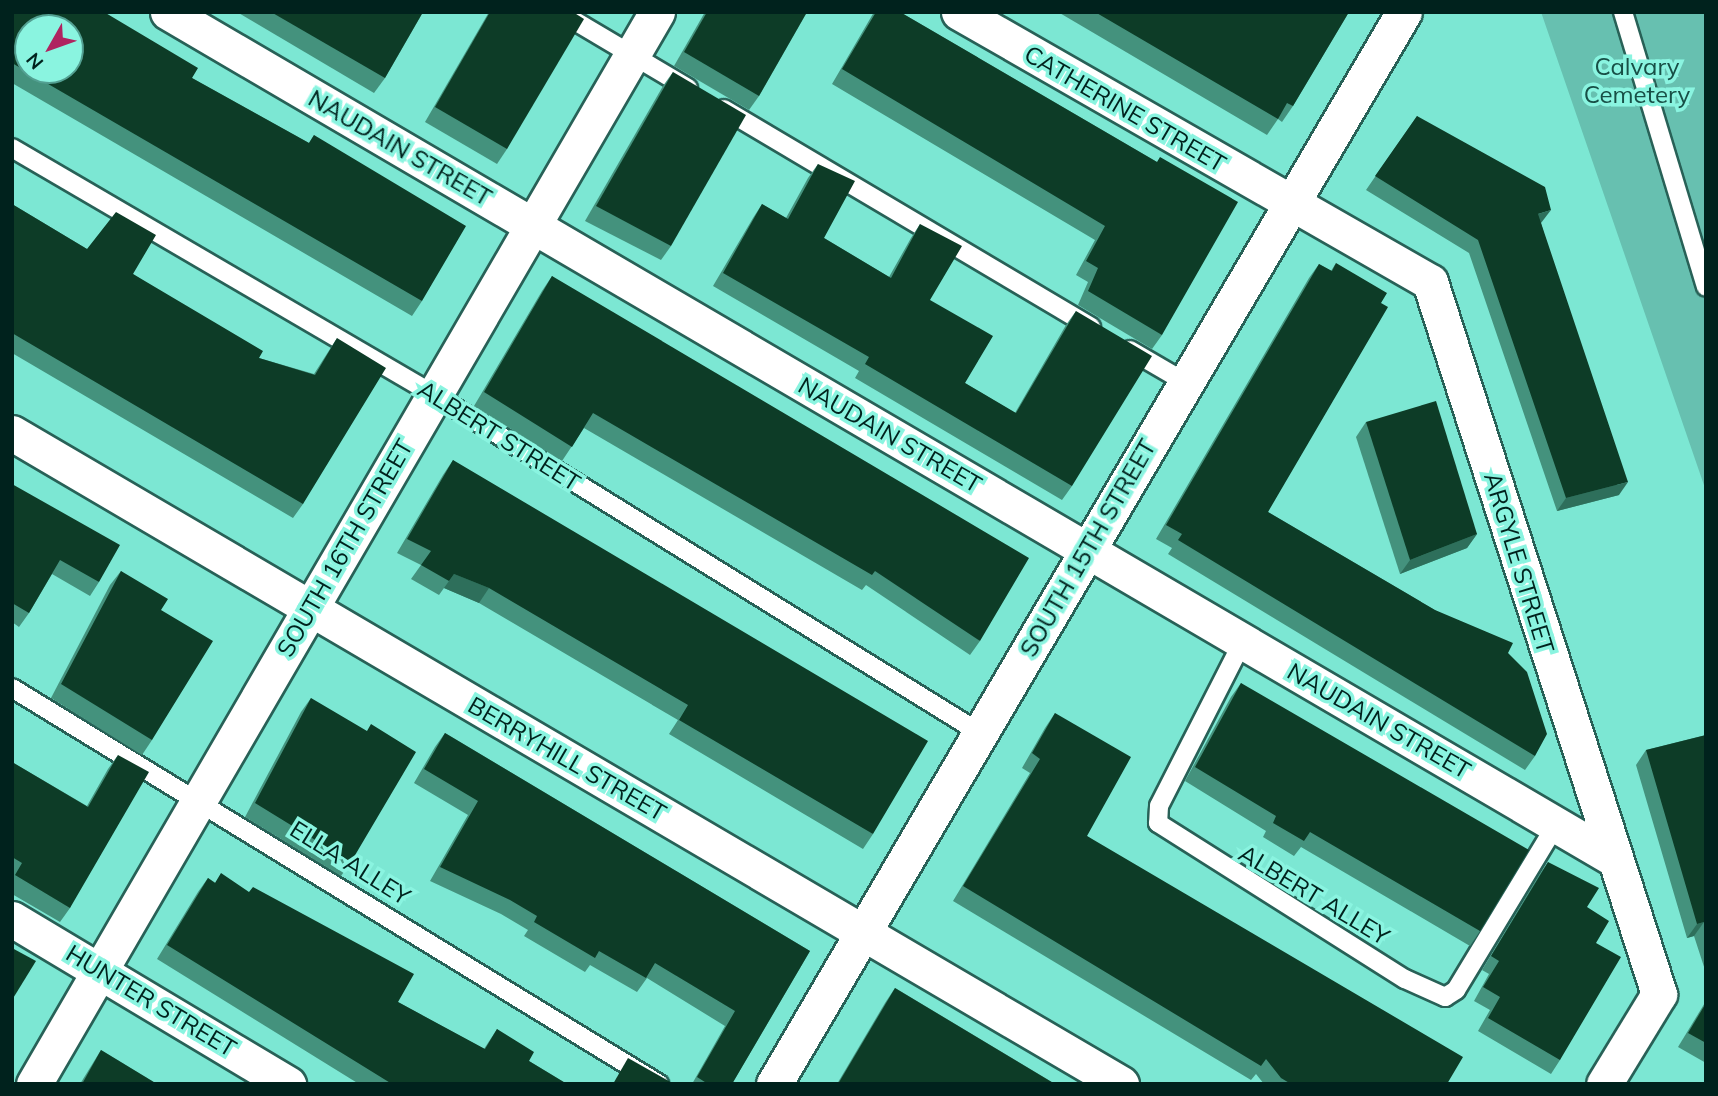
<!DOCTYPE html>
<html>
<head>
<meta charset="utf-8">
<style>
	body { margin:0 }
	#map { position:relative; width:1718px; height:1096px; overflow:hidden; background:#7ce7d3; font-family:Mulish,sans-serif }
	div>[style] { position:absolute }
	.green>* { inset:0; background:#67c0b0 }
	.roads { filter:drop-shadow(2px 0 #286157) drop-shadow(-2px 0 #286157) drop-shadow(0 2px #286157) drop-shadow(0 -2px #286157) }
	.service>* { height:18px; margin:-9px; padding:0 9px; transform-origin:9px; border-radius:9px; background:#fff }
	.minor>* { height:35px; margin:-17.5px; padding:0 17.5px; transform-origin:17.5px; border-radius:17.5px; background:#fff }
	.wall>* { inset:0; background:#44927d }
	.shaded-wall>* { inset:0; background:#2e6f5b }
	.building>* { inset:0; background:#0d3c27 }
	span { translate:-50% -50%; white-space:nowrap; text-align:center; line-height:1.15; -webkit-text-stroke:7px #8af4e0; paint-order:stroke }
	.park-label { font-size:24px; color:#184f46 }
	.street-label { font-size:24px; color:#00221d }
	.frame { position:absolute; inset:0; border:14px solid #00221d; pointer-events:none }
	.north { position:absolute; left:14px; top:14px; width:70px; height:70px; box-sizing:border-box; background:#8af4e0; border:2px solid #53a092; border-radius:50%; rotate:230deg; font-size:19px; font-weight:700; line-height:28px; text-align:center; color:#00221d }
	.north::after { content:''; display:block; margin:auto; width:24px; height:32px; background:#af2360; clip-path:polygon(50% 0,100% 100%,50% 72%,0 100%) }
</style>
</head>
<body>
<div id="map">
	<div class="green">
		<i style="clip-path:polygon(1541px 12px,1706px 12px,1706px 492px,1706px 491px)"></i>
	</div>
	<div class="roads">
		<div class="service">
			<i style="left:560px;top:12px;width:149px;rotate:30.7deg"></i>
			<i style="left:1623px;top:12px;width:287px;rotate:73.2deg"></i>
			<i style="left:724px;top:109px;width:427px;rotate:30.7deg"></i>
			<i style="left:12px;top:148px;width:489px;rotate:30.3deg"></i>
			<i style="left:434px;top:395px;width:642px;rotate:31.76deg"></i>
			<i style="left:1130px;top:350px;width:64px;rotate:30.2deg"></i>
			<i style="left:1243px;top:641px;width:185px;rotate:117deg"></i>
			<i style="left:1159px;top:806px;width:17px;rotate:93deg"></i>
			<i style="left:1158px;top:823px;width:292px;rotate:32.3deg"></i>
			<i style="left:1405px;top:979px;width:44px;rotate:24.2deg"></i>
			<i style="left:1445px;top:997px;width:13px;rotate:-32deg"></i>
			<i style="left:1456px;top:990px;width:193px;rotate:-58.8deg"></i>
			<i style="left:12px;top:688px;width:759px;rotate:31.47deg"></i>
		</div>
		<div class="minor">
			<i style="left:168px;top:12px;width:1672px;rotate:30.35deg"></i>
			<i style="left:959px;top:12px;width:543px;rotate:29.82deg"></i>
			<i style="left:1430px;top:282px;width:748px;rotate:72.17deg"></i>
			<i style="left:1659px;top:994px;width:105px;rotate:121.4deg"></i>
			<i style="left:12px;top:433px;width:1286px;rotate:30.41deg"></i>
			<i style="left:12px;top:919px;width:322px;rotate:30.9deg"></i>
			<i style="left:34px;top:1084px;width:1240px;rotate:-59.84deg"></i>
			<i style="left:774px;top:1084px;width:1243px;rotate:-59.56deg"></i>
		</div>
	</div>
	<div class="wall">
		<i style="clip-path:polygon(12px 12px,192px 78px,309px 143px,314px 135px,422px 301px,412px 316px,12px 83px)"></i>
		<i style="clip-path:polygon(237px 12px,423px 12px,385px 78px,374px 93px)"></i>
		<i style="clip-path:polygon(489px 12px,573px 12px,507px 149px,497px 164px,425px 122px)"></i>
		<i style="clip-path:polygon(705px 12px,807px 12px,759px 96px,749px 110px,674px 66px)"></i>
		<i style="clip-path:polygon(874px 12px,900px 12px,1157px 162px,1162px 335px,1152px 349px,1078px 305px,1088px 282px,1076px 275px,1095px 240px,832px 84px)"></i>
		<i style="clip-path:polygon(1058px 12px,1349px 12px,1293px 106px,1282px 122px,1278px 119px,1267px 135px)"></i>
		<i style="clip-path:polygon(673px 72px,671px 246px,661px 260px,585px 221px,663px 86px)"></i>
		<i style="clip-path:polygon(1417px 116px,1541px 223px,1619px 495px,1557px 511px,1469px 253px,1366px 190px)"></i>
		<i style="clip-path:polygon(818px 164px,824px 238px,889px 277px,911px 238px,920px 224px,930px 300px,965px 383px,1015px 413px,1066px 325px,1076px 311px,1072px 486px,1062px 500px,855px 378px,859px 371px,713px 286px,753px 218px,762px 204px,786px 218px,808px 178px)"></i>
		<i style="clip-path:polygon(12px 204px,87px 249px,133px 274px,259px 358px,314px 374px,337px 338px,303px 504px,293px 518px,12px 353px)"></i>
		<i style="clip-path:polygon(1336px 263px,1268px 512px,1508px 653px,1535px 756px,1525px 770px,1168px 554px,1172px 548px,1156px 539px,1309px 278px,1319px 264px,1331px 271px)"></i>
		<i style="clip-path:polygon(552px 276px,980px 641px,970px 655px,866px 585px,862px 590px,584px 428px,562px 461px,474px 406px,542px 291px)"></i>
		<i style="clip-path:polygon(1366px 422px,1477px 534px,1467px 548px,1400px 574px,1356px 437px)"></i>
		<i style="clip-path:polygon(453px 460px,873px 834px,863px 849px,669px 734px,678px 720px,479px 603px,444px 588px,439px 595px,411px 579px,421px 565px,397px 553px,443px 475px)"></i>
		<i style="clip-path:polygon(12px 484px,99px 582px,90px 596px,52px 574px,29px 613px,19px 627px,12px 622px)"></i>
		<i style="clip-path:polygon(121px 571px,161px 610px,152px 740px,142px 755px,51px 698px,110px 585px)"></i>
		<i style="clip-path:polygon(1241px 683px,1480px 931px,1470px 946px,1301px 847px,1294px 856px,1263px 837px,1266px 831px,1185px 781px,1231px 697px)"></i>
		<i style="clip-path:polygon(311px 698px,351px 862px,341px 876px,245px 817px,301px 712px)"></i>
		<i style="clip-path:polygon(1055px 713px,1087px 836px,1447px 1084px,1264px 1084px,1256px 1074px,1251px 1080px,953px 901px,1030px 773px,1022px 768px,1045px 728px)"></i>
		<i style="clip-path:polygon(445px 733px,810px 951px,732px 1084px,692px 1084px,725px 1026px,647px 978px,637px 992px,590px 965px,585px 972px,524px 936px,528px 930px,501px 914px,430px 881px,468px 815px,414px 783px,435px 747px)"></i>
		<i style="clip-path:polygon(1706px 735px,1706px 973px,1694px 936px,1687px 938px,1636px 765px,1646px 750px)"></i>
		<i style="clip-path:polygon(118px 755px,70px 908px,60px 922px,12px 894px,12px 762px,87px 806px,108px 769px)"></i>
		<i style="clip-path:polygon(1548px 862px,1587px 907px,1596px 943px,1560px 1060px,1551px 1074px,1478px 1031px,1490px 1010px,1474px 1001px,1489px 974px,1482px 970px,1539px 875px)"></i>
		<i style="clip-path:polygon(208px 878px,398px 1002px,484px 1049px,497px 1029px,529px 1061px,567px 1084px,359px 1084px,157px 959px,198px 892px)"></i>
		<i style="clip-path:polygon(895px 988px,1055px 1084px,837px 1084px,885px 1003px)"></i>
		<i style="clip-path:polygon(1706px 1001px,1706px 1063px,1678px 1047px)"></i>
		<i style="clip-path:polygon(101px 1050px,157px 1084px,80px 1084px)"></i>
	</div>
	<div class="shaded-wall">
		<i style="clip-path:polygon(1551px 210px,1541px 223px,1528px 227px,1538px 214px)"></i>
		<i style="clip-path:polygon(1628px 482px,1619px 495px,1557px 511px,1566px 498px)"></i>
		<i style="clip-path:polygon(1477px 534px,1467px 548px,1400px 574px,1410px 560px)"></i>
		<i style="clip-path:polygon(454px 574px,489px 588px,479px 603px,444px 588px)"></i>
		<i style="clip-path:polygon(1704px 922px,1694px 936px,1687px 938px,1697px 924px)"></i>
	</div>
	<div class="building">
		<i style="clip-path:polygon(evenodd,12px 12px,104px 12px,198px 68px,192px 78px,309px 143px,314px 135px,466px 226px,422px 301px,12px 63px,12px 12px,28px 28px,70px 28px,70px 70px,28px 70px,28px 28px)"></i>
		<i style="clip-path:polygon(271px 12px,423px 12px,385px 78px)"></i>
		<i style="clip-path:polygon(490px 12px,573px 12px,584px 19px,507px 149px,435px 107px)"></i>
		<i style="clip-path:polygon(707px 12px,807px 12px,759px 96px,684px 52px)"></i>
		<i style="clip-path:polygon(876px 12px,900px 12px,1157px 162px,1160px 157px,1238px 202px,1162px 335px,1088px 291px,1098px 268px,1086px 261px,1105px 226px,842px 69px)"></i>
		<i style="clip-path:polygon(1095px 12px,1349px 12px,1293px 106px,1287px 103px,1278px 119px)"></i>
		<i style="clip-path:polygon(673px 72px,746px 115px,671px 246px,596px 206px)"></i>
		<i style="clip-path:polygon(1417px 116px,1545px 187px,1551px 210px,1538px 214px,1628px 482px,1566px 498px,1478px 240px,1375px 176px)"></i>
		<i style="clip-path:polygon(818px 164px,855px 181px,824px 238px,891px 278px,920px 224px,962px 246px,930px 300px,993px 336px,965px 383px,1016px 413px,1076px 311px,1152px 356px,1072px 486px,865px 364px,869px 357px,723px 273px,762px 204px,788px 219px)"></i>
		<i style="clip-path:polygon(12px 204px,87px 249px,116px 212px,156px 235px,133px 274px,263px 351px,259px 358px,315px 375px,337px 338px,386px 368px,303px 504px,12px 333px)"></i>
		<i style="clip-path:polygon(1336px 263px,1387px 293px,1381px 303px,1388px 307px,1268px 512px,1435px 610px,1513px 643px,1508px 653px,1527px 672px,1547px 734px,1535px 756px,1178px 540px,1182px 534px,1166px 525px,1319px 264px,1332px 271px)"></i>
		<i style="clip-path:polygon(552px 276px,1029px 558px,980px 641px,875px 571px,872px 575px,593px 413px,572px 447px,484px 392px)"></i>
		<i style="clip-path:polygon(1436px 401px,1477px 534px,1410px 560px,1366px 422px)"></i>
		<i style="clip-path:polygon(453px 460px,928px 741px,873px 834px,679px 720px,688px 705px,489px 588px,454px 574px,449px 581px,421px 565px,431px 551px,407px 539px)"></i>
		<i style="clip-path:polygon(12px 484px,120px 545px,99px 582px,60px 560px,29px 613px,12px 603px)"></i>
		<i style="clip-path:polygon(121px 571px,168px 599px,161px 610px,213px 641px,152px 740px,61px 684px)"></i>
		<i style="clip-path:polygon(1241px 683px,1529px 850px,1480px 931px,1310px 832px,1304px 841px,1273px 823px,1276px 816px,1195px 767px)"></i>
		<i style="clip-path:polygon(311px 698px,367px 731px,371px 724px,416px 752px,351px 862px,255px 803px)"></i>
		<i style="clip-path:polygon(1055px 713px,1131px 757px,1087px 836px,1463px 1057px,1447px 1084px,1291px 1084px,1281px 1078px,1266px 1059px,1261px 1066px,963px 886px,1040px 759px,1032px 753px)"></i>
		<i style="clip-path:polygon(445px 733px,810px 951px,732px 1084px,708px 1084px,697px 1077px,735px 1011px,655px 963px,646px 978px,599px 951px,595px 958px,534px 922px,537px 916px,510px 900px,440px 867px,478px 801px,424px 769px)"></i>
		<i style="clip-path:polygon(1706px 735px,1706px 928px,1704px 922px,1697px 924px,1646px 750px)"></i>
		<i style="clip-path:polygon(118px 755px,149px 772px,70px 908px,15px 875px,22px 863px,12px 857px,12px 762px,88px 807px)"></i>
		<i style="clip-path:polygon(1548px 862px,1599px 888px,1587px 907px,1609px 921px,1596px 943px,1621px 957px,1560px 1060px,1488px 1018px,1500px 997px,1483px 987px,1499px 961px,1491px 956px)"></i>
		<i style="clip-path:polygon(221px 873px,249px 892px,253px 887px,414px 974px,398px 1002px,485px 1049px,497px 1029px,534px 1052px,529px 1061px,567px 1084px,392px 1084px,167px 945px,208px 878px,215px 883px)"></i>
		<i style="clip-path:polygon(12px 948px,36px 961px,12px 1000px)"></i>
		<i style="clip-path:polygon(895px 988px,1055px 1084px,838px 1084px)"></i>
		<i style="clip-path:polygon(1706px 1003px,1706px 1043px,1688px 1033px)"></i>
		<i style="clip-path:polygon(101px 1050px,157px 1084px,82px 1084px)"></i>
		<i style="clip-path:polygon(628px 1058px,674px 1084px,613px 1084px)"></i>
	</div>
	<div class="park-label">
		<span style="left:1637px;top:81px">Calvary<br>Cemetery</span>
	</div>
	<div class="street-label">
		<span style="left:1125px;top:109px;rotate:30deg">CATHERINE STREET</span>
		<span style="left:400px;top:148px;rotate:30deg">NAUDAIN STREET</span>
		<span style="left:890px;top:435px;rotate:30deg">NAUDAIN STREET</span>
		<span style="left:499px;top:436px;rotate:32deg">ALBERT STREET</span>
		<span style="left:345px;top:548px;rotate:-60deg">SOUTH 16TH STREET</span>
		<span style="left:1088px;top:548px;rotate:-60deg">SOUTH 15TH STREET</span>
		<span style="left:1519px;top:563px;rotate:73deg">ARGYLE STREET</span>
		<span style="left:1379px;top:721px;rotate:30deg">NAUDAIN STREET</span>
		<span style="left:567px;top:759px;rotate:30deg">BERRYHILL STREET</span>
		<span style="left:350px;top:863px;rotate:32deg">ELLA ALLEY</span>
		<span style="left:1314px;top:895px;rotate:31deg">ALBERT ALLEY</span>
		<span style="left:151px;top:1001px;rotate:31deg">HUNTER STREET</span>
	</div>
	<div class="frame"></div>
	<div class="north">N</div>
</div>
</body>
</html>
